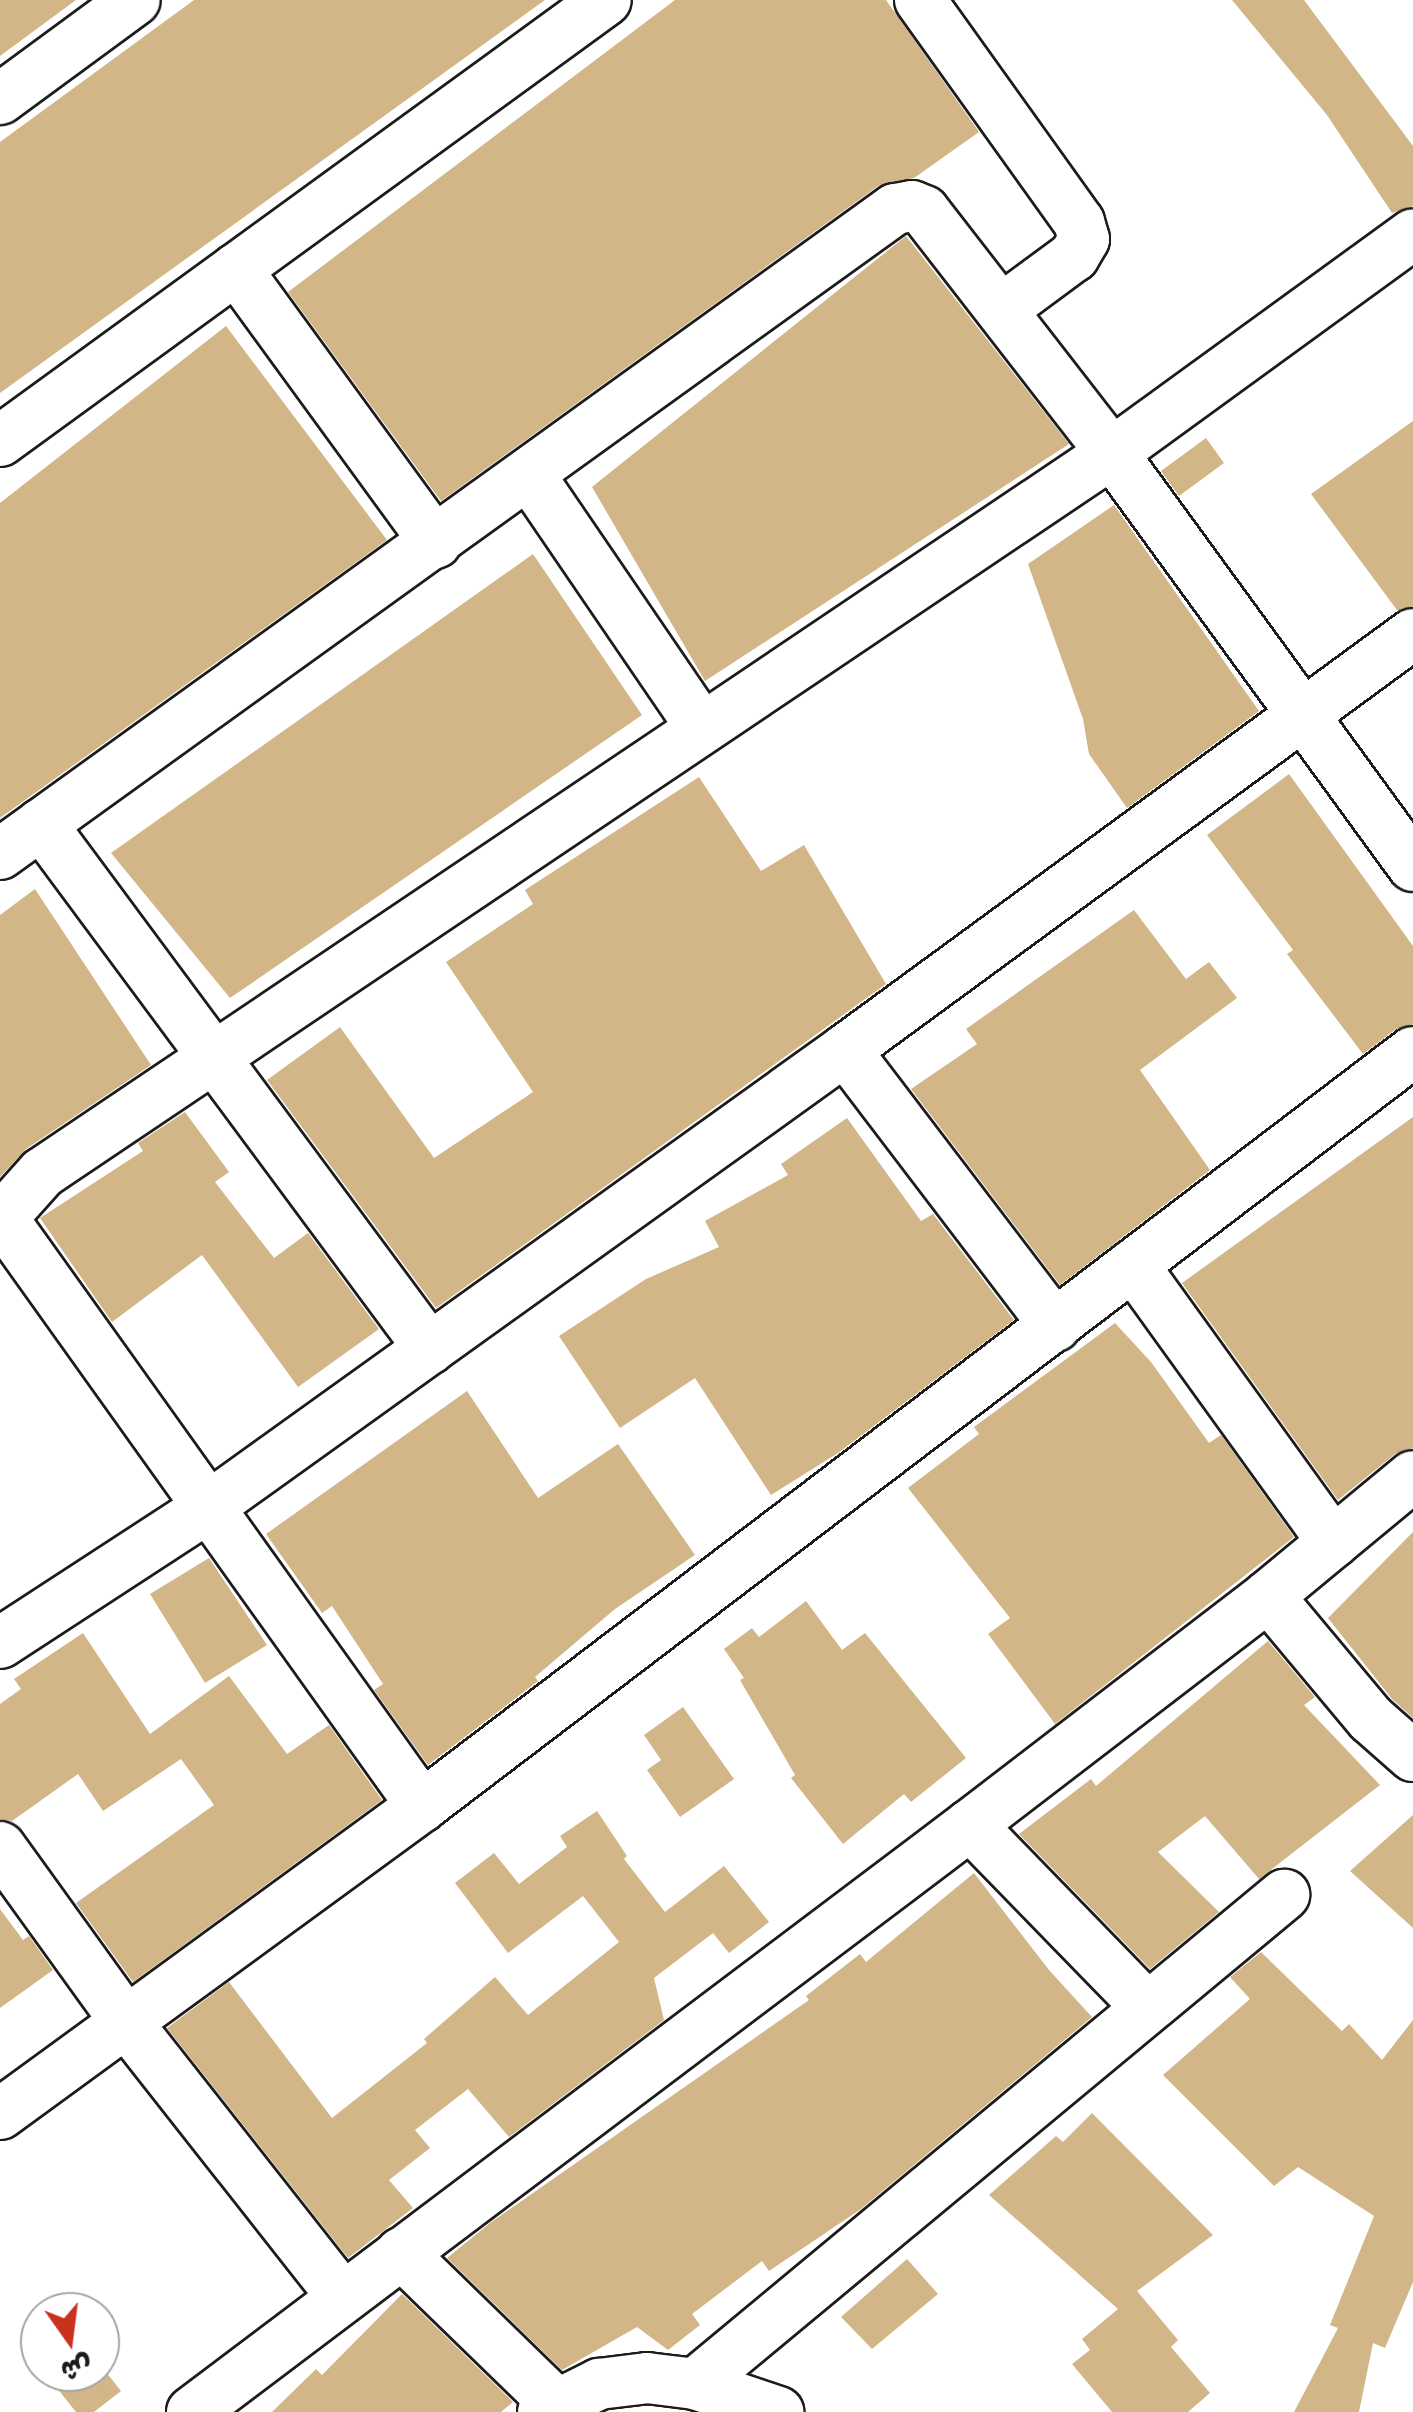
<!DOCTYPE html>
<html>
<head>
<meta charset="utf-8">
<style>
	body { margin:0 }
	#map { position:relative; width:1413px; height:2412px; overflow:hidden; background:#fff; font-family:Itim,"Playpen Sans Arabic",sans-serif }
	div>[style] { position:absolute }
	.building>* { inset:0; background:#d2b687 }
	.roads { filter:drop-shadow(2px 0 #1c1c1c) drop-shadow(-2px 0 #1c1c1c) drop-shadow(0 2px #1c1c1c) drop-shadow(0 -2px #1c1c1c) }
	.minor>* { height:50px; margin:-25px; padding:0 25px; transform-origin:25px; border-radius:25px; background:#fff }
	span { translate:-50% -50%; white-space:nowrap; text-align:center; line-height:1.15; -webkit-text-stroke:8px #fff; paint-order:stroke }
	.north { position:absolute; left:20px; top:2292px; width:100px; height:100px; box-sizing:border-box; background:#fff; border:2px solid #a4a4a4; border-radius:50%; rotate:166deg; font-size:28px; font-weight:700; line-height:40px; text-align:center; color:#1c1c1c }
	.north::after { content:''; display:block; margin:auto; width:35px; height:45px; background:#c8321e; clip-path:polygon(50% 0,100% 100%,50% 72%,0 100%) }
</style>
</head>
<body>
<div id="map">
	<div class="building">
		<i style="clip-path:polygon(0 0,76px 0,0 56px)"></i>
		<i style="clip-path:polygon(194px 0,545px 0,0 393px,0 142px)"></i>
		<i style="clip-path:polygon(675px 0,886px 0,979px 132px,914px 178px,878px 186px,441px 501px,288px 292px)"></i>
		<i style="clip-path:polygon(1232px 0,1304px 0,1413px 146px,1413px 206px,1392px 213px,1327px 115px)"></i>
		<i style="clip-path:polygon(906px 236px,1069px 444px,705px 681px,592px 487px)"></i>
		<i style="clip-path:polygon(226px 326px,387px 540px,0 818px,0 503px)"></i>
		<i style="clip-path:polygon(1413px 421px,1413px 606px,1397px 610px,1311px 494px)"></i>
		<i style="clip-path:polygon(1206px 438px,1224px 463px,1179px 496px,1161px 471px)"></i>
		<i style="clip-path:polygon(1114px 505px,1259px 711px,1127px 808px,1089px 754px,1083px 719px,1028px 564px)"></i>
		<i style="clip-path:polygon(533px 554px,642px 715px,230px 998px,111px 853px)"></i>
		<i style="clip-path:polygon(1289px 774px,1413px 946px,1413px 1024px,1396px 1029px,1363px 1054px,1287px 954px,1293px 950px,1207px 835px)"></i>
		<i style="clip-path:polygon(699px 777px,761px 871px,804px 845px,886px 984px,436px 1308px,267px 1080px,340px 1027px,434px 1158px,533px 1092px,446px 962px,533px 904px,525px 890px)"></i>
		<i style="clip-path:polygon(35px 889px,151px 1065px,26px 1149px,0 1177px,0 915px)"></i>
		<i style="clip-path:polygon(1134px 910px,1186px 979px,1209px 962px,1237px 998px,1140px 1070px,1210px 1170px,1060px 1285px,911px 1089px,977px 1044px,966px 1029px)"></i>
		<i style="clip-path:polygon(185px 1112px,229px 1172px,215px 1182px,274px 1258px,308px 1233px,379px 1329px,298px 1387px,202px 1255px,112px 1322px,40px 1218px,143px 1151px,138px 1143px)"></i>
		<i style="clip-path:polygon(1413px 1117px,1413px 1448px,1395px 1454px,1338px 1500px,1182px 1283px)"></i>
		<i style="clip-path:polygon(847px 1118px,921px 1221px,933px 1214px,1014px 1320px,838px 1453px,771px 1495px,695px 1378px,620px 1428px,559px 1336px,646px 1279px,719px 1247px,705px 1221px,788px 1175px,781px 1164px)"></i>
		<i style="clip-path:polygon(1115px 1323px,1151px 1362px,1209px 1443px,1221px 1435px,1294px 1537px,1055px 1724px,988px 1634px,1010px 1618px,908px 1488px,979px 1434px,974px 1427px)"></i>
		<i style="clip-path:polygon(467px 1391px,538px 1498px,618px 1444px,695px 1555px,615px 1609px,535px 1677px,538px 1681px,428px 1765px,374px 1690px,383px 1684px,332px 1606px,322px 1613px,266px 1534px)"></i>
		<i style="clip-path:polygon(1413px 1532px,1413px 1718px,1392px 1699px,1328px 1618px)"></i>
		<i style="clip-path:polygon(209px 1558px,267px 1645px,205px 1683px,150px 1594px)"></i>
		<i style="clip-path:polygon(806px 1601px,842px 1650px,865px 1633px,966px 1758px,911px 1802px,904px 1794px,843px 1844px,791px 1778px,795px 1775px,740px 1680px,744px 1678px,724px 1649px,752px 1628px,759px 1637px)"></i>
		<i style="clip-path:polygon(83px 1633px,150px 1734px,229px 1676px,287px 1754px,329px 1725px,382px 1800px,133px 1982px,76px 1903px,214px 1805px,181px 1759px,103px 1811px,78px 1774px,12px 1821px,0 1819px,0 1704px,21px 1689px,14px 1679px)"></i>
		<i style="clip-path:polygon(1268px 1641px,1315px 1697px,1304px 1705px,1380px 1785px,1259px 1879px,1205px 1816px,1158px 1852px,1219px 1912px,1150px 1969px,1019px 1834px,1091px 1779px,1096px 1786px)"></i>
		<i style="clip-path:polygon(683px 1707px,734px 1779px,680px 1817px,647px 1770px,661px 1760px,644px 1735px)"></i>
		<i style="clip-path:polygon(597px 1811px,627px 1856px,624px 1859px,665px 1912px,724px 1866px,769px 1922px,729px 1953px,713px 1933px,654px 1978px,664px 2020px,509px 2137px,468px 2089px,415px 2130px,430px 2148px,389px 2180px,413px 2208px,348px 2258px,167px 2028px,229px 1982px,332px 2118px,427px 2043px,424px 2039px,495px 1977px,528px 2015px,619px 1942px,583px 1896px,508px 1953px,455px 1883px,494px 1853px,519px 1884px,567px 1847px,560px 1836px)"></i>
		<i style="clip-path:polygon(1413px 1815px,1413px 1928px,1350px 1871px)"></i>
		<i style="clip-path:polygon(974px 1873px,1049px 1970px,1092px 2017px,861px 2209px,769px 2271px,762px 2261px,692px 2314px,700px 2325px,668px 2350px,637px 2327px,562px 2370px,447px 2258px,490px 2223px,809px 2000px,806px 1996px,860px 1954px,866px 1962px)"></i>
		<i style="clip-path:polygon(0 1909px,23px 1940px,29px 1936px,53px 1970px,0 2008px)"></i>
		<i style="clip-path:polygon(1261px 1952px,1342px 2031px,1349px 2024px,1382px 2060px,1413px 2020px,1413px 2282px,1385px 2348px,1373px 2343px,1359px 2412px,1294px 2412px,1338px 2328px,1330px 2325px,1374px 2216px,1298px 2167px,1274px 2186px,1163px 2075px,1250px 1999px,1230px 1977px)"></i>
		<i style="clip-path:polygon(1092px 2113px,1213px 2235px,1137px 2291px,1178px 2340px,1171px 2347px,1210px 2393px,1188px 2412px,1112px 2412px,1072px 2364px,1090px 2350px,1082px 2339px,1118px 2309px,989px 2195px,1056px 2136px,1063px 2142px)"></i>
		<i style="clip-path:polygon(907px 2259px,938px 2294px,872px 2349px,841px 2317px)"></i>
		<i style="clip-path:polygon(402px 2294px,513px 2402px,501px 2412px,272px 2412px,316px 2369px,322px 2375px)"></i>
		<i style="clip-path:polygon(44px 2372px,106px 2372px,121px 2391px,94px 2412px,76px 2412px)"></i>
	</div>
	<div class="roads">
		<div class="minor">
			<i style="left:920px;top:0;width:273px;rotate:54.4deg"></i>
			<i style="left:1079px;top:222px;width:18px;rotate:74deg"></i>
			<i style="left:1084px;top:239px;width:20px;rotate:120deg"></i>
			<i style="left:1074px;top:256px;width:89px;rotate:143.6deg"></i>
			<i style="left:0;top:99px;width:167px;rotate:-36.3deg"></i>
			<i style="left:236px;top:269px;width:339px;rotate:53.9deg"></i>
			<i style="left:0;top:441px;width:749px;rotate:-36.04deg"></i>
			<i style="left:530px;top:476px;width:305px;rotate:55.7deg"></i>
			<i style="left:41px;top:824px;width:653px;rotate:53.46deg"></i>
			<i style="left:0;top:854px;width:1103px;rotate:-35.78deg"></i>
			<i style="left:895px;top:209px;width:17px;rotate:-10deg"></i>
			<i style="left:912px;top:206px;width:13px;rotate:23deg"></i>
			<i style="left:924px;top:211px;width:306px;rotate:52.2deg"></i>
			<i style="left:1112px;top:453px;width:511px;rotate:53.91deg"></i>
			<i style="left:845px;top:1050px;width:347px;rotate:52.7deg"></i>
			<i style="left:2px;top:1218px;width:723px;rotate:54.46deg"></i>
			<i style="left:0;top:1220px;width:63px;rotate:-48.2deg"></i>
			<i style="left:42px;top:1173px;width:1290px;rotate:-33.94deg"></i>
			<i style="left:1112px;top:453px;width:372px;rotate:-36deg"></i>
			<i style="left:1133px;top:1265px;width:342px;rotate:54.2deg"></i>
			<i style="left:1268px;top:1596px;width:160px;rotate:50.1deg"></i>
			<i style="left:1371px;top:1719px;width:56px;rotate:41.4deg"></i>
			<i style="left:0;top:1643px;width:247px;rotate:-33.1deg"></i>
			<i style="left:207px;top:1508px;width:785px;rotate:-35.67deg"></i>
			<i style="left:845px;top:1050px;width:704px;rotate:-36.22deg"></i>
			<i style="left:970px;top:1825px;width:254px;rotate:45.8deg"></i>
			<i style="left:0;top:1847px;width:217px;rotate:54.2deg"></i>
			<i style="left:127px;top:2023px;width:346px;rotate:51.8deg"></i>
			<i style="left:0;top:2114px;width:522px;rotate:-36.12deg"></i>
			<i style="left:422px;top:1806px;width:1245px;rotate:-37.27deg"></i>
			<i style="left:401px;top:2253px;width:215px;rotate:44.2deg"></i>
			<i style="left:695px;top:2384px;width:766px;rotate:-39.7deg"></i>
			<i style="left:192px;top:2412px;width:975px;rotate:-37.03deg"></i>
			<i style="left:970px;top:1825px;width:376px;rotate:-37.5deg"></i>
			<i style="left:1268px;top:1596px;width:188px;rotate:-39.6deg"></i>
			<i style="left:543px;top:2412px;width:63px;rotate:-26.6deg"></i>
			<i style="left:599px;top:2384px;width:48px;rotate:-7.1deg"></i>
			<i style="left:647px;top:2378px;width:48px;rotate:7.1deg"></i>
			<i style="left:695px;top:2384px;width:88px;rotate:18.6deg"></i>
		</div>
	</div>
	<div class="north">ش</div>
</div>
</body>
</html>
